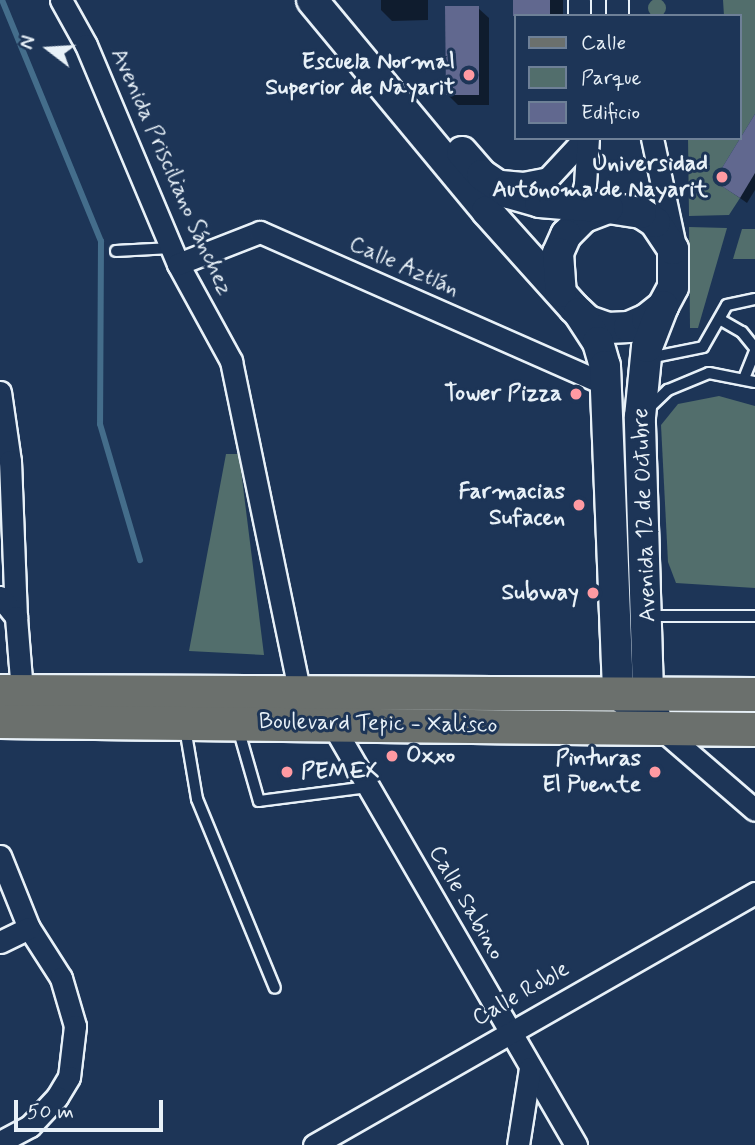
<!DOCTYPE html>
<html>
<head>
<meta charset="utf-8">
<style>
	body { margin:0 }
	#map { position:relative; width:755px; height:1145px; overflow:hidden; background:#1d3557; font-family:Mynerve,sans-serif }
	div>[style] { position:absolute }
	.green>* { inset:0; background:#526e6c }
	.round { border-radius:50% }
	.shadow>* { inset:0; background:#0007 }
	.stream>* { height:6px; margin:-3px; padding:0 3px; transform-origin:3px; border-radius:3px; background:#446d8b }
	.building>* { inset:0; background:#61688f }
	.roads { filter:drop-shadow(2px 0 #e8f1f8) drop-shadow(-2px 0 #e8f1f8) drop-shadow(0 2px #e8f1f8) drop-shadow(0 -2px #e8f1f8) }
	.lane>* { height:10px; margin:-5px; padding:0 5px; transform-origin:5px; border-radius:5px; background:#1d3557 }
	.street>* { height:21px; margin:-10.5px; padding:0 10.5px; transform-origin:10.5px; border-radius:10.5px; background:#1d3557 }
	.secondary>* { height:30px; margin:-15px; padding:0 15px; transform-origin:15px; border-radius:15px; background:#1d3557 }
	.primary>* { height:33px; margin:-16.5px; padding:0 16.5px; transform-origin:16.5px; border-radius:16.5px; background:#6b706d }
	.dots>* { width:19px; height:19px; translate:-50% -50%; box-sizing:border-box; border:4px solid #1d3557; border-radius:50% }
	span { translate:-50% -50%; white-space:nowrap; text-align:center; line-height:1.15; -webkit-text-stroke:6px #1d3557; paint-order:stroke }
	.poi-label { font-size:23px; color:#e8f1f8; font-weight:700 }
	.right { translate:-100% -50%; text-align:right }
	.left { translate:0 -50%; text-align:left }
	.street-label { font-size:23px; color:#e8f1f8 }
	.legend { position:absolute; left:514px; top:14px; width:228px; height:126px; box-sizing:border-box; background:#1d3557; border:2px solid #6e8097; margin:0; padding:9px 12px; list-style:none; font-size:21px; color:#e8f1f8 }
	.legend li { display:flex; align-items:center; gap:14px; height:35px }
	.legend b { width:35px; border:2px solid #6e8097 }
	.north { position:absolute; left:14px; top:14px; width:70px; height:70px; -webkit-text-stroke:5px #1d3557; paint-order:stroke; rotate:287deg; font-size:19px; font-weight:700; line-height:28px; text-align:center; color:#e8f1f8 }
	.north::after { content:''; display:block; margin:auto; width:24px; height:32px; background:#e8f1f8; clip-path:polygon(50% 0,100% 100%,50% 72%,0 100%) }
	.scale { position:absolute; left:14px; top:1100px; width:149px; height:32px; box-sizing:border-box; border:4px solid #e8f1f8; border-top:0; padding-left:9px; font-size:21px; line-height:24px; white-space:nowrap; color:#e8f1f8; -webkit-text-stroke:5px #1d3557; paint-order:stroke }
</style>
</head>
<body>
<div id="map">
	<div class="green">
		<i class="round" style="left:648px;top:-1px;width:18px;height:18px"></i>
		<i style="clip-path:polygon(723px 0,755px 0,755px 114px,714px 181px,740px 198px,729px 215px,689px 216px,688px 138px,739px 138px,739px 16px,724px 16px)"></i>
		<i style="clip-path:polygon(689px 227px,727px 228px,698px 328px,690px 328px)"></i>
		<i style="clip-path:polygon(742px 229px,755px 229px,755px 259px,733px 259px)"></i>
		<i style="clip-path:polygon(719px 396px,755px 406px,755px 588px,676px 583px,668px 562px,661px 425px,678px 404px)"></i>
		<i style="clip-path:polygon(226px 454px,239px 454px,264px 655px,189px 651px)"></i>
	</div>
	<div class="shadow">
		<i style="clip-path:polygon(381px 0,428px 0,428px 20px,392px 21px,381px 10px)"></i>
		<i style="clip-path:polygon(514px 0,563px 0,563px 16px,515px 16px,515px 116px)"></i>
		<i style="clip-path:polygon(478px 8px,489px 18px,489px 105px,458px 105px,448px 95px)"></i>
		<i style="clip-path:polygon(755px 117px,755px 190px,747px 203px,716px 181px)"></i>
	</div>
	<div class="stream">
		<i style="left:2px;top:0;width:261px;rotate:67.7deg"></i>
		<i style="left:101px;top:241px;width:183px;rotate:90.3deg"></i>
		<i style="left:100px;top:424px;width:142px;rotate:73.6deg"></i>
	</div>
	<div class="building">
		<i style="clip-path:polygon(513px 0,550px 0,550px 16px,513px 16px)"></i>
		<i style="clip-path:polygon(445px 6px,479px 6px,479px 95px,446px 95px)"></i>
		<i style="clip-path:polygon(755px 114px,755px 173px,740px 198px,714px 181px)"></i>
	</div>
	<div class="roads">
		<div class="lane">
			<i style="left:116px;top:251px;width:55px;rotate:-3.1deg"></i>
			<i style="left:721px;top:320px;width:24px;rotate:30deg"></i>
			<i style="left:742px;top:332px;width:21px;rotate:51deg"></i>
			<i style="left:649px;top:358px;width:55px;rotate:-11.5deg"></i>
			<i style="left:703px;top:347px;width:48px;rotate:-60.3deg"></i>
			<i style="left:727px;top:305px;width:29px;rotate:-12deg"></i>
			<i style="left:745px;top:376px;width:27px;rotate:-68deg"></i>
			<i style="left:647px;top:410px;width:29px;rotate:-44deg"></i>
			<i style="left:668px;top:390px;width:44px;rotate:-22.5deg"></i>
			<i style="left:709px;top:373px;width:47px;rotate:11.1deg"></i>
			<i style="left:649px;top:616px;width:106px"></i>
			<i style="left:185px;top:728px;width:72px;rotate:80.4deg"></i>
			<i style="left:197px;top:799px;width:204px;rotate:67.6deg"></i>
			<i style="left:238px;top:728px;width:76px;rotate:74deg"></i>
			<i style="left:259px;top:801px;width:111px;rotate:-7.3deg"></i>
		</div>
		<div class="street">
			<i style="left:61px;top:0;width:51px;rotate:60.9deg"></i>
			<i style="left:86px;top:45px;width:238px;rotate:67.2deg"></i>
			<i style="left:178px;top:264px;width:111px;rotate:61.3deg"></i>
			<i style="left:231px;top:361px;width:340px;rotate:78.3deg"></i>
			<i style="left:579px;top:0;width:16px;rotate:90deg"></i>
			<i style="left:617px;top:0;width:16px;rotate:90deg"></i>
			<i style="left:652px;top:138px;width:110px;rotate:78deg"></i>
			<i style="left:501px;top:181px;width:22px;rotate:5deg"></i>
			<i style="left:523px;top:183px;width:25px;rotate:-11deg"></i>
			<i style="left:548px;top:178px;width:54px;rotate:-47.2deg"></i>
			<i style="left:576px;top:218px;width:35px;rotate:-75deg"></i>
			<i style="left:585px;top:184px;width:46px;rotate:-86.3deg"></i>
			<i style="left:178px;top:264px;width:88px;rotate:-21.3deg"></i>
			<i style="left:260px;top:232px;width:379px;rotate:23.8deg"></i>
			<i style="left:0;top:392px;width:70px;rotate:81.8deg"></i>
			<i style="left:10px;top:461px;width:156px;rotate:87.8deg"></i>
			<i style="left:0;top:597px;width:26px;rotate:51deg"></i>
			<i style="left:16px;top:617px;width:74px;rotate:85.4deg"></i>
			<i style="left:22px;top:691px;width:9px;rotate:148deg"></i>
			<i style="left:332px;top:724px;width:487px;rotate:59.9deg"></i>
			<i style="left:660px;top:728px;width:125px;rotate:40.8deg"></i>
			<i style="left:0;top:856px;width:78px;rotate:68.1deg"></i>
			<i style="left:29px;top:928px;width:59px;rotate:57.4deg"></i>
			<i style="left:61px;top:978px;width:50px;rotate:73.7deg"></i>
			<i style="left:75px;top:1026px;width:51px;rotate:96.7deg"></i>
			<i style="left:69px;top:1077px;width:23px;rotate:121deg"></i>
			<i style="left:57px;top:1097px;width:40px;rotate:133deg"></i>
			<i style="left:30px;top:1126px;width:34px;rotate:152deg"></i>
			<i style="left:0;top:942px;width:32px;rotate:-26deg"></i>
			<i style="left:314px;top:1145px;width:508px;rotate:-29.74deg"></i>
			<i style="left:518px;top:1145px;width:78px;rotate:-81.1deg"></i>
		</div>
		<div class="secondary">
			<i style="left:312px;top:0;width:274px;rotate:50.3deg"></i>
			<i style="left:487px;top:211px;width:130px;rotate:48.1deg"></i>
			<i style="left:574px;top:308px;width:19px;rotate:43deg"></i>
			<i style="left:588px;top:321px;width:21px;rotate:19deg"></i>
			<i style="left:608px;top:328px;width:21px;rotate:-3deg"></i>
			<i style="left:629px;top:327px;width:20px;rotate:-24deg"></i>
			<i style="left:647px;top:319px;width:21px;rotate:-39deg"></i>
			<i style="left:663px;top:306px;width:21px;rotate:-62deg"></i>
			<i style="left:673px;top:287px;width:38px;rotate:-90deg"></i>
			<i style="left:673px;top:249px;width:32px;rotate:-124deg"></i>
			<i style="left:655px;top:222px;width:17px;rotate:-147deg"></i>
			<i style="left:641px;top:213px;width:33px;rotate:-171deg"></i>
			<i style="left:608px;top:208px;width:26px;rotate:159deg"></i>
			<i style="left:584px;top:217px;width:25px;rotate:135deg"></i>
			<i style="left:566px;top:235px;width:20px;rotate:114deg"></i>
			<i style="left:558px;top:253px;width:39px;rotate:86deg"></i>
			<i style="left:462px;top:152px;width:30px;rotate:49deg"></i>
			<i style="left:482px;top:175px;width:32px;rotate:34deg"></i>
			<i style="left:509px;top:193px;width:32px;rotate:16deg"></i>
			<i style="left:540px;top:202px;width:68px;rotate:5deg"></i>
			<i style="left:579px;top:313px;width:35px;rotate:57deg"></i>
			<i style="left:598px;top:342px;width:25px;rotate:74deg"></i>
			<i style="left:605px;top:366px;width:328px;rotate:87.7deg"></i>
			<i style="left:618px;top:694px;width:21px;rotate:39deg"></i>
			<i style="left:655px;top:716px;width:23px;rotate:-108deg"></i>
			<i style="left:648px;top:694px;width:277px;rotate:-91.7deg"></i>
			<i style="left:640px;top:417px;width:70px;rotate:-84.3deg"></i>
			<i style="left:647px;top:347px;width:44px;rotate:-68.7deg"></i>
		</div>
		<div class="primary">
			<i style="left:0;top:691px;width:755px;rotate:0.23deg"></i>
			<i style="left:0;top:721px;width:755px;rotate:0.61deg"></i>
		</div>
	</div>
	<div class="dots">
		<i style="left:469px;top:75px;background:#ff9aa2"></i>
		<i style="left:722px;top:177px;background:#ff9aa2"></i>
		<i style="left:576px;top:394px;background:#ff9aa2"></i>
		<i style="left:579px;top:505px;background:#ff9aa2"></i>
		<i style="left:593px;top:593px;background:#ff9aa2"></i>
		<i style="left:392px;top:756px;background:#ff9aa2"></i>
		<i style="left:287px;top:772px;background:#ff9aa2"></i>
		<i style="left:655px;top:772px;background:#ff9aa2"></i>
	</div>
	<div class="poi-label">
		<span class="right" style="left:455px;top:75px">Escuela Normal<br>Superior de Nayarit</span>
		<span class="right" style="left:708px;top:177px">Universidad<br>Autónoma de Nayarit</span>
		<span class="right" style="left:562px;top:394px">Tower Pizza</span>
		<span class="right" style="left:565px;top:505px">Farmacias<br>Sufacen</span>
		<span class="right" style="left:579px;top:593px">Subway</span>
		<span class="left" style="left:406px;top:756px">Oxxo</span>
		<span class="right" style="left:641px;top:772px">Pinturas<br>El Puente</span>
		<span class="left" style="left:301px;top:772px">PEMEX</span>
	</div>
	<div class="street-label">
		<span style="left:171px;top:172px;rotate:66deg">Avenida Prisciliano Sánchez</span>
		<span style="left:404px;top:267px;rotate:24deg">Calle Aztlán</span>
		<span style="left:645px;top:515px;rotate:-92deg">Avenida 12 de Octubre</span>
		<span style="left:378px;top:724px;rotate:1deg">Boulevard Tepic - Xalisco</span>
		<span style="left:466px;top:903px;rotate:60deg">Calle Sabino</span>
		<span style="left:521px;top:994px;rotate:-30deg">Calle Roble</span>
	</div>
	<ul class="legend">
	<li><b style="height:9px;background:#6b706d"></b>Calle</li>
	<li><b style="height:19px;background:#526e6c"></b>Parque</li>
	<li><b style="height:19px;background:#61688f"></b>Edificio</li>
	</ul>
	<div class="north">N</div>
	<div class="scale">50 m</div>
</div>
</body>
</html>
